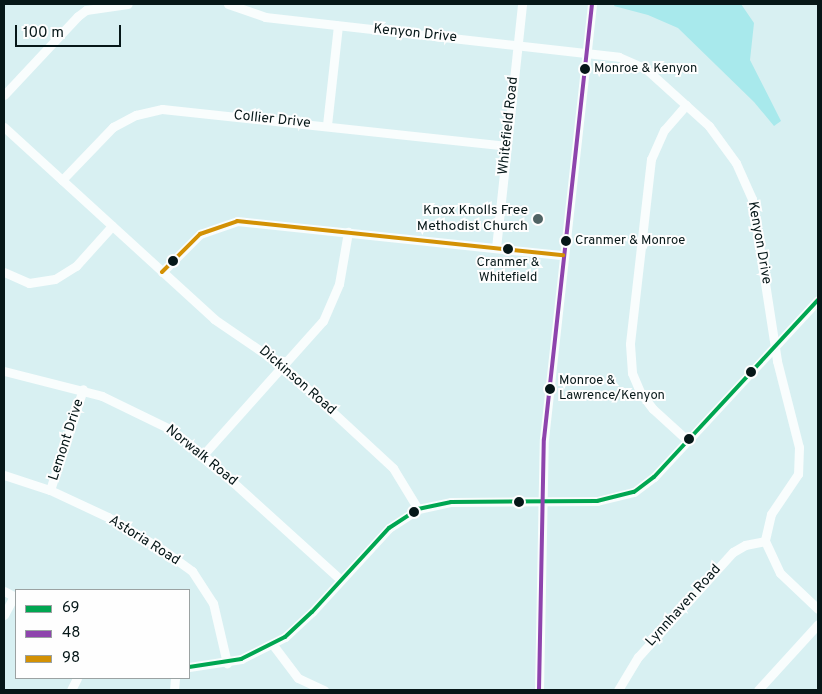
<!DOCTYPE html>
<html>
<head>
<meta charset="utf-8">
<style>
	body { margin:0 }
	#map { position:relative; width:822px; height:694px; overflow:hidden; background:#d8f0f2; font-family:Overpass,sans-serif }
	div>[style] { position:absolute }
	.green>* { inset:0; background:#a8e9ec }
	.minor>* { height:9px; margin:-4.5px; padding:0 4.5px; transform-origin:4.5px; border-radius:4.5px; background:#f9fdfd }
	.bus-1>* { height:4px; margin:-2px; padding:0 2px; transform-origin:2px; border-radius:2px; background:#00a651 }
	.bus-2>* { height:4px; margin:-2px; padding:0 2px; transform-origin:2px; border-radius:2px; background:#8e44ad }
	.bus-3>* { height:4px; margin:-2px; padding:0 2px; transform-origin:2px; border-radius:2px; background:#d39104 }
	.dots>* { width:14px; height:14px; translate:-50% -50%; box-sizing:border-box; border:2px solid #fefefe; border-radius:50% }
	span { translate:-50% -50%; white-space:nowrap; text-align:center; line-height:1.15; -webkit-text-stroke:4px #fefefe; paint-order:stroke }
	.bus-label { font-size:13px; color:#061718 }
	.left { translate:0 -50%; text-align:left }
	.street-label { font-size:14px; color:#061718 }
	.poi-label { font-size:14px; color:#061718 }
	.right { translate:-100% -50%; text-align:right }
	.frame { position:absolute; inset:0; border:5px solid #061718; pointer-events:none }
	.legend { position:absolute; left:15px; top:589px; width:175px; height:90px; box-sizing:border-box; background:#fefefe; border:1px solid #9ba2a2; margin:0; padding:6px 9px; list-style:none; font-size:15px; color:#061718 }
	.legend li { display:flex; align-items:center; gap:10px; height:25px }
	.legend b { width:25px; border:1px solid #9ba2a2 }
	.scale { position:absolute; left:15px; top:25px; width:106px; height:22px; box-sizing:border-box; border:2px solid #061718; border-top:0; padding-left:6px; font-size:15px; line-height:18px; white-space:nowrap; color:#061718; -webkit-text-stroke:4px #fefefe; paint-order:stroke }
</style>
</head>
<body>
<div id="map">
	<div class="green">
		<i style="clip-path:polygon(615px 4px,741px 4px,754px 23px,750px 60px,781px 121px,774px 126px,754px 102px,678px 28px,648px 15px,614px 6px)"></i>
	</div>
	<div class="minor">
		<i style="left:228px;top:4px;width:39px;rotate:19deg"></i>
		<i style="left:265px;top:17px;width:356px;rotate:6.4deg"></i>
		<i style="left:619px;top:57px;width:30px;rotate:24deg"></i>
		<i style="left:646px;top:69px;width:85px;rotate:42.1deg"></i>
		<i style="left:709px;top:126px;width:46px;rotate:53.9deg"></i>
		<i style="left:736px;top:163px;width:39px;rotate:66deg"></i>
		<i style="left:752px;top:199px;width:164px;rotate:81.2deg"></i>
		<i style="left:777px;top:361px;width:89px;rotate:75.7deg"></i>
		<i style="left:799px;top:447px;width:27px;rotate:92deg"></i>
		<i style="left:798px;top:474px;width:48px;rotate:124deg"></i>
		<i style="left:771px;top:514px;width:28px;rotate:103deg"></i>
		<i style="left:765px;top:541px;width:35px;rotate:65deg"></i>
		<i style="left:780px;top:573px;width:52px;rotate:43.5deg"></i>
		<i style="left:4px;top:95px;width:108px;rotate:-46.9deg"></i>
		<i style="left:78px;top:16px;width:10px;rotate:-37deg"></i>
		<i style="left:86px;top:10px;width:42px;rotate:-8.1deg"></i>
		<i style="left:686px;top:105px;width:33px;rotate:131deg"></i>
		<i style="left:664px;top:130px;width:32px;rotate:114deg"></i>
		<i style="left:651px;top:159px;width:186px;rotate:96.5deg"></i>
		<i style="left:630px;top:344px;width:29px;rotate:86deg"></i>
		<i style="left:632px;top:373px;width:21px;rotate:67deg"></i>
		<i style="left:640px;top:392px;width:21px;rotate:53deg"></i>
		<i style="left:653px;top:409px;width:47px;rotate:42.4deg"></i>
		<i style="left:327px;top:125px;width:100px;rotate:-83.7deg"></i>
		<i style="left:4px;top:127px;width:285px;rotate:42.4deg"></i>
		<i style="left:214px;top:319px;width:85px;rotate:34.4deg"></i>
		<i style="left:284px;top:367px;width:149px;rotate:42.8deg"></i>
		<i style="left:393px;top:468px;width:48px;rotate:58.6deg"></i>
		<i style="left:62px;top:180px;width:74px;rotate:-46.1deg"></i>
		<i style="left:113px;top:127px;width:26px;rotate:-28deg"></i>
		<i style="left:136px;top:115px;width:27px;rotate:-13deg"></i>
		<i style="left:162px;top:109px;width:347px;rotate:6.1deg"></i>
		<i style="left:496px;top:248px;width:245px;rotate:-83.9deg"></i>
		<i style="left:4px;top:272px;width:27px;rotate:24deg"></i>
		<i style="left:29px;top:283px;width:26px;rotate:-9deg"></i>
		<i style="left:55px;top:279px;width:25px;rotate:-32deg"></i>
		<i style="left:76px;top:266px;width:54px;rotate:-48deg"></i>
		<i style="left:162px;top:272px;width:54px;rotate:-45deg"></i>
		<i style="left:200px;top:234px;width:39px;rotate:-19deg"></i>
		<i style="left:237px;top:221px;width:328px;rotate:6deg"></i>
		<i style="left:4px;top:371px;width:101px;rotate:14.3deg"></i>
		<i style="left:102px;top:396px;width:76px;rotate:25.9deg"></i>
		<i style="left:170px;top:429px;width:42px;rotate:38.2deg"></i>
		<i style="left:203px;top:455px;width:186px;rotate:42.2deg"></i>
		<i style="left:203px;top:455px;width:180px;rotate:-48.2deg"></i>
		<i style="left:323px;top:321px;width:40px;rotate:-66.6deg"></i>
		<i style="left:339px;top:284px;width:53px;rotate:-80.2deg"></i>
		<i style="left:4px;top:475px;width:48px;rotate:18.1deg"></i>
		<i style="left:50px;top:490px;width:64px;rotate:25deg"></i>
		<i style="left:108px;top:517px;width:64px;rotate:31deg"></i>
		<i style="left:163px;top:550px;width:36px;rotate:36deg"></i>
		<i style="left:192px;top:571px;width:38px;rotate:57deg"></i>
		<i style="left:213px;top:603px;width:62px;rotate:76.9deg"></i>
		<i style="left:50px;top:490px;width:106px;rotate:-71.9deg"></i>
		<i style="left:4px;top:591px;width:13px;rotate:27deg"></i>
		<i style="left:4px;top:615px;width:21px;rotate:-62deg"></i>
		<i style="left:273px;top:645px;width:41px;rotate:52.9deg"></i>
		<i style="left:298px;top:678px;width:29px;rotate:25deg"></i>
		<i style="left:189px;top:667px;width:53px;rotate:-8.7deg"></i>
		<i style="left:241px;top:659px;width:49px;rotate:-26.6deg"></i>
		<i style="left:285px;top:637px;width:37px;rotate:-43deg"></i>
		<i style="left:312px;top:612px;width:114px;rotate:-47.5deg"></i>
		<i style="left:389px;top:528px;width:35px;rotate:-33deg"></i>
		<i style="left:418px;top:509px;width:34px;rotate:-12deg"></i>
		<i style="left:451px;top:502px;width:146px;rotate:-0.4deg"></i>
		<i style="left:597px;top:501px;width:38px;rotate:-14deg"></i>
		<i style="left:634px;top:492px;width:25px;rotate:-37deg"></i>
		<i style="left:654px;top:477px;width:241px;rotate:-47.2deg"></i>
		<i style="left:71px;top:690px;width:13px;rotate:-63deg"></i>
		<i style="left:174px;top:690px;width:12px;rotate:-85deg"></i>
		<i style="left:539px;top:690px;width:251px;rotate:-88.9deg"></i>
		<i style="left:544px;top:439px;width:438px;rotate:-83.7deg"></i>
		<i style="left:618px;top:690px;width:39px;rotate:-59deg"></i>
		<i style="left:638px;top:657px;width:142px;rotate:-47.9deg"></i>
		<i style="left:733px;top:552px;width:14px;rotate:-30deg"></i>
		<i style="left:745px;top:545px;width:20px;rotate:-11deg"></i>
		<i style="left:758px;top:690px;width:89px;rotate:-47.7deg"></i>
	</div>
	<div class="bus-1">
		<i style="left:189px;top:667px;width:53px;rotate:-8.7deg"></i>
		<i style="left:241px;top:659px;width:49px;rotate:-26.6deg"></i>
		<i style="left:285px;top:637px;width:37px;rotate:-43deg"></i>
		<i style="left:312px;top:612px;width:114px;rotate:-47.5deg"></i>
		<i style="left:389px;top:528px;width:35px;rotate:-33deg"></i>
		<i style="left:418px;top:509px;width:34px;rotate:-12deg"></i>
		<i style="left:451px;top:502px;width:146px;rotate:-0.4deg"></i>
		<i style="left:597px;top:501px;width:38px;rotate:-14deg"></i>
		<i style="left:634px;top:492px;width:25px;rotate:-37deg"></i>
		<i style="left:654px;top:477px;width:241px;rotate:-47.2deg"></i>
	</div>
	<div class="bus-2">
		<i style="left:539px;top:690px;width:251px;rotate:-88.9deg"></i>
		<i style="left:544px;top:439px;width:438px;rotate:-83.7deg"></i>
	</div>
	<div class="bus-3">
		<i style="left:162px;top:272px;width:54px;rotate:-45deg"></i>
		<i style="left:200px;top:234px;width:39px;rotate:-19deg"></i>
		<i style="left:237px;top:221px;width:328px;rotate:6deg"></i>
	</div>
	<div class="dots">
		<i style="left:585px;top:69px;background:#061718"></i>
		<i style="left:538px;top:219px;background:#506364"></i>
		<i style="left:566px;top:241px;background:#061718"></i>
		<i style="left:508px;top:249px;background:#061718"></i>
		<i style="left:173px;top:261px;background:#061718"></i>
		<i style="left:751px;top:372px;background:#061718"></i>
		<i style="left:550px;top:389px;background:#061718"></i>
		<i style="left:689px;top:439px;background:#061718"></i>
		<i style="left:519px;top:502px;background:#061718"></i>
		<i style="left:414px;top:512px;background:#061718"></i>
	</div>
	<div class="bus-label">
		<span class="left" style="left:594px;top:69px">Monroe &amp; Kenyon</span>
		<span class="left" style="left:575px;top:241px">Cranmer &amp; Monroe</span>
		<span style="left:508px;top:271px">Cranmer &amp;<br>Whitefield</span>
		<span class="left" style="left:559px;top:389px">Monroe &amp;<br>Lawrence/Kenyon</span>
	</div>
	<div class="street-label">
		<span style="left:415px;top:34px;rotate:6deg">Kenyon Drive</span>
		<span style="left:272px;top:120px;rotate:6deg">Collier Drive</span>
		<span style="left:509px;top:126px;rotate:-84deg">Whitefield Road</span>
		<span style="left:759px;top:243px;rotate:80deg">Kenyon Drive</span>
		<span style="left:297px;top:381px;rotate:41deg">Dickinson Road</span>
		<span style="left:67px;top:440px;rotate:-72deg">Lemont Drive</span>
		<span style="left:201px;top:456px;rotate:39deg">Norwalk Road</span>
		<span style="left:144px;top:541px;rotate:32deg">Astoria Road</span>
		<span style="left:684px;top:606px;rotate:-48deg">Lynnhaven Road</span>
	</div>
	<div class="poi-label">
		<span class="right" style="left:528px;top:219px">Knox Knolls Free<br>Methodist Church</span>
	</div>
	<div class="frame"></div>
	<ul class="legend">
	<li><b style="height:6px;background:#00a651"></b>69</li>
	<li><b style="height:6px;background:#8e44ad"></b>48</li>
	<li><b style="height:6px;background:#d39104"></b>98</li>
	</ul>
	<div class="scale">100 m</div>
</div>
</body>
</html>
